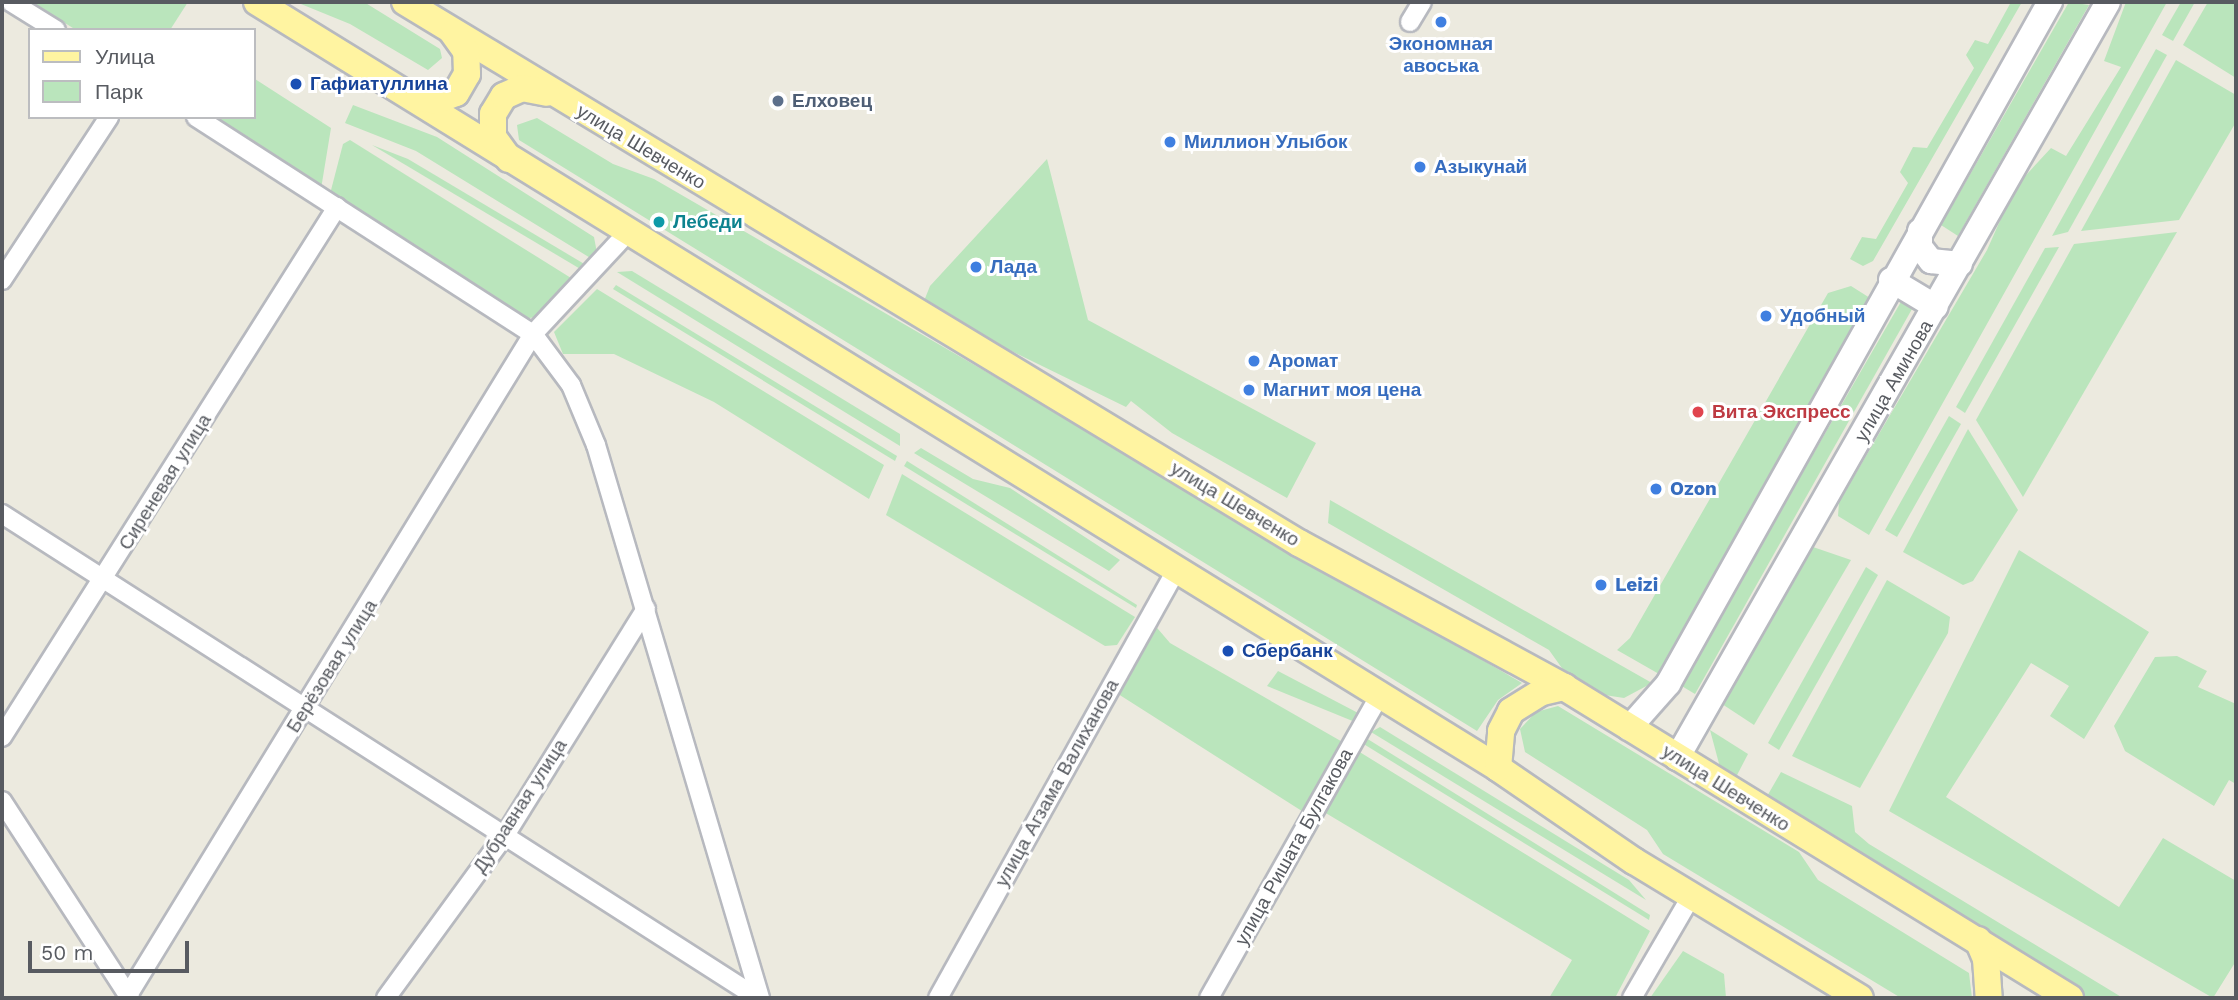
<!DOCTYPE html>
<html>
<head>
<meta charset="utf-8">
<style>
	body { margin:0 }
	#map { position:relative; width:2238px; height:1000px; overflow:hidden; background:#eceadf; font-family:"Work Sans",sans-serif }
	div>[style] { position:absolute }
	.green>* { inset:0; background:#bae5bc }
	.roads { filter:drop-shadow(2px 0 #b7b9bf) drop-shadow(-2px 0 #b7b9bf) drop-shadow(0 2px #b7b9bf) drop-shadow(0 -2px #b7b9bf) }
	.street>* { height:18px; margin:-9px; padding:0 9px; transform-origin:9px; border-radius:9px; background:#fff }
	.secondary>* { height:24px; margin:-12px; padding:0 12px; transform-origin:12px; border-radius:12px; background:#fff }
	.primary>* { height:26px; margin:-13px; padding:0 13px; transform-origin:13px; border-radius:13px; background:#fff4a1 }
	.dots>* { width:19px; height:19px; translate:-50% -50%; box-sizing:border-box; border:4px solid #fff; border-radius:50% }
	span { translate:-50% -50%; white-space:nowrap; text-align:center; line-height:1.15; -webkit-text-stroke:6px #fff; paint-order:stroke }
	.shop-label { font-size:19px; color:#366cbe; font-weight:700 }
	.left { translate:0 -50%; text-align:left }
	.transit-label { font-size:19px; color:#164399; font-weight:700 }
	.service-label { font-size:19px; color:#4e5e75; font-weight:700 }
	.street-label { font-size:19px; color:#585b61 }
	.culture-label { font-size:19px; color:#0d838f; font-weight:700 }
	.health-label { font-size:19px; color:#be3a42; font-weight:700 }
	.frame { position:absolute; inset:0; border:4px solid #585b61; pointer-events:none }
	.legend { position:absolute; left:28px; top:28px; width:228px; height:91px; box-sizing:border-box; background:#fff; border:2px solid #bcbdc0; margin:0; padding:9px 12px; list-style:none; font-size:21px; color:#585b61 }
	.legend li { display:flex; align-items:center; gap:14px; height:35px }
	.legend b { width:35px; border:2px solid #bcbdc0 }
	.scale { position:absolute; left:28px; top:941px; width:161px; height:32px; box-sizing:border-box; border:4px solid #585b61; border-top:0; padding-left:9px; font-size:21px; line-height:24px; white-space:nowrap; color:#585b61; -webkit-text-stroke:5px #fff; paint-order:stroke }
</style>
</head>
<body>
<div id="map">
	<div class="green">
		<i style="clip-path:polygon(32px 2px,188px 2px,170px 30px,76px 30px)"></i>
		<i style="clip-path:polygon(296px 2px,364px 2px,440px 49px,442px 58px,428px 70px,350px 24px)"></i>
		<i style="clip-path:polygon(2011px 2px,2022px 2px,1873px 261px,1863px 266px,1850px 259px,1862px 237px,1876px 239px,1908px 183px,1900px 172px,1913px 147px,1927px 148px,1974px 68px,1966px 55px,1975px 40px,1988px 44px)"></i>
		<i style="clip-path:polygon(2069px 2px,2089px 5px,1958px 236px,1941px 225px)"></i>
		<i style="clip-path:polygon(2126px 2px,2167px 2px,1869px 535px,1838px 516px,1839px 502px,1987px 250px,2015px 187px,2051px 148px,2066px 156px,2121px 67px,2104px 61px)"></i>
		<i style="clip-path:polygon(2181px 2px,2195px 2px,2173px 41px,2162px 35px)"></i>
		<i style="clip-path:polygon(2208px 2px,2236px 2px,2236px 78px,2183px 45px)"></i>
		<i style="clip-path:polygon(2156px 49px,2167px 55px,2068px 232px,2052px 236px)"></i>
		<i style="clip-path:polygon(2176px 60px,2236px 95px,2236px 122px,2179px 220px,2081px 231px)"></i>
		<i style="clip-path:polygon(255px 79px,331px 128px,321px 189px,207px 117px,254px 117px)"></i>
		<i style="clip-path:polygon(353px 105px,437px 137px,594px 237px,597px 253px,592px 259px,416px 151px,345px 123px)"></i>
		<i style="clip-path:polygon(537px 118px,613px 164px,654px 179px,1522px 683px,1498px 700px,1477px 731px,519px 140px,517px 125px)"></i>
		<i style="clip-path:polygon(350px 140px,571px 278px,536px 317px,523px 319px,330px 194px,343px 144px)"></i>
		<i style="clip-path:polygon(372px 145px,408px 159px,586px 265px,582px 270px)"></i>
		<i style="clip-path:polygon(1047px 159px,1088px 320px,1316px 443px,1287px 498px,1172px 433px,1131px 401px,1126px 407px,936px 314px,924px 301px,930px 286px)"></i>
		<i style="clip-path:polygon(2177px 232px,2023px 497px,1976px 420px,2074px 244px)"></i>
		<i style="clip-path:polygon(2059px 247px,1965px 413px,1956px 407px,2045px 248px)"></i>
		<i style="clip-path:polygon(632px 271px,900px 434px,900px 446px,617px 272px)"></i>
		<i style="clip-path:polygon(616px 285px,897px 456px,895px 461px,613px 289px)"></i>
		<i style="clip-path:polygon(1851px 286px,1870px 298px,1659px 674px,1617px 650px,1630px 638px,1828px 293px)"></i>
		<i style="clip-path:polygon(597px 289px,884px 465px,869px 499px,714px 402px,614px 354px,563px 354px,554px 332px)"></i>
		<i style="clip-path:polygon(1902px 300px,1912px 309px,1695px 694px,1680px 685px)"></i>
		<i style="clip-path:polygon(1949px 416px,1961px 424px,1897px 537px,1885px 530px)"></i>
		<i style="clip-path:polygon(1968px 429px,2018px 510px,1973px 581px,1963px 585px,1903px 552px)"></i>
		<i style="clip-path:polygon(921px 448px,973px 479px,1010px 488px,1120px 560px,1109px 571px,914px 453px)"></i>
		<i style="clip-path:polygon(907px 461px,1137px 605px,1136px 608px,904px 466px)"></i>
		<i style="clip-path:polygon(902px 474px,1135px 617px,1117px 645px,1105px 646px,886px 515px)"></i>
		<i style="clip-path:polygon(1330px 500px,1652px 683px,1624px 698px,1598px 694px,1569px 678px,1549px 650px,1328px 523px)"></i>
		<i style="clip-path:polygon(1813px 547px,1851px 560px,1754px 725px,1722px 704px)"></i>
		<i style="clip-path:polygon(2019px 550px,2149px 632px,2084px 739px,2050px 716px,2069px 686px,2031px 663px,1946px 797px,2119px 907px,2163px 838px,2236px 881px,2236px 961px,2213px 998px,1889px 811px)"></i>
		<i style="clip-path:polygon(1866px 567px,1878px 575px,1779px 750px,1768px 743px)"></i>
		<i style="clip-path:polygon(1887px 580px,1950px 617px,1948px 633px,1860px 788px,1792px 756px)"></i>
		<i style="clip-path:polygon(1152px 622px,1170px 643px,1346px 744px,1305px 813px,1115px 692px)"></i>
		<i style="clip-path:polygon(2177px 656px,2207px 671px,2198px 687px,2236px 704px,2236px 784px,2229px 780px,2214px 806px,2125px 751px,2114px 726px,2155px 657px)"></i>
		<i style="clip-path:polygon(1278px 671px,1360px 714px,1355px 722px,1267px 686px)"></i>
		<i style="clip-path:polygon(1558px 706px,1799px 852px,1818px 880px,1969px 973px,1972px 998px,1901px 998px,1663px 854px,1647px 830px,1525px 752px,1520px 729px,1536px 712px)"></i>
		<i style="clip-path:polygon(1380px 727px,1629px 880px,1646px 900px,1371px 732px)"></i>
		<i style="clip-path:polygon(1710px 730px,1748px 754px,1735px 779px,1721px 771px)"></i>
		<i style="clip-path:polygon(1366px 738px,1650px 915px,1649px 920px,1362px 743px)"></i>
		<i style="clip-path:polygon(1358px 751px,1650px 931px,1615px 998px,1549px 998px,1572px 960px,1324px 812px)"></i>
		<i style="clip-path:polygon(1781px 772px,1852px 806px,1855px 832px,1869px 844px,2123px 998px,2088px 998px,1766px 798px)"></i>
		<i style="clip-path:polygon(1683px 951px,1724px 974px,1726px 998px,1650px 998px)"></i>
	</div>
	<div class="roads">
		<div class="street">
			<i style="left:11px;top:2px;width:53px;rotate:31.9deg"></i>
			<i style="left:1410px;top:22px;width:23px;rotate:-59deg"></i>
			<i style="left:196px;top:117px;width:401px;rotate:32.8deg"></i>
			<i style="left:533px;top:334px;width:64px;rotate:53.3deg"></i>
			<i style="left:571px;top:385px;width:65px;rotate:67.4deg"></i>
			<i style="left:596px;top:445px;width:577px;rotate:73.48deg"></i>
			<i style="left:2px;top:280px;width:195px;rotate:-56.7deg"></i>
			<i style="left:2px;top:514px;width:898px;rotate:32.63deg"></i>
			<i style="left:2px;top:737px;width:627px;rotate:-57.7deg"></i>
			<i style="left:2px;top:801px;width:235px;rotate:57deg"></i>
			<i style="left:128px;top:995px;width:775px;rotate:-58.5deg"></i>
			<i style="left:533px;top:334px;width:139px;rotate:-47deg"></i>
			<i style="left:386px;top:998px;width:205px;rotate:-53.9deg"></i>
			<i style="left:507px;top:832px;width:263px;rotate:-58.1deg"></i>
			<i style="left:938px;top:998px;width:491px;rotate:-60.9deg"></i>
			<i style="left:1209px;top:998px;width:347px;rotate:-60.6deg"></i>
			<i style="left:1632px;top:998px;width:119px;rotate:-59.8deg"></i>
		</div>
		<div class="secondary">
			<i style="left:1920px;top:231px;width:16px;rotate:90deg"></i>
			<i style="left:1920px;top:247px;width:18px;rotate:52deg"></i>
			<i style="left:1931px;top:261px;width:29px;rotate:6deg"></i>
			<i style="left:1891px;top:280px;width:52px;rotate:31deg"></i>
			<i style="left:1629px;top:728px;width:59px;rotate:-48.4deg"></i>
			<i style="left:1668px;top:684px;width:782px;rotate:-60.75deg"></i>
			<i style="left:1677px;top:758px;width:870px;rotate:-60.31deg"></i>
		</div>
		<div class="primary">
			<i style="left:257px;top:2px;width:1458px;rotate:31.68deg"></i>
			<i style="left:1498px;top:768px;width:165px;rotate:34.4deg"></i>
			<i style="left:1634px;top:861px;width:264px;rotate:31.2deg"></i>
			<i style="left:405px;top:2px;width:1045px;rotate:31.18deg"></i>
			<i style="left:1299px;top:543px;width:302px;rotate:28.5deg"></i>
			<i style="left:1564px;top:687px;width:594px;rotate:31.58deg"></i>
			<i style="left:413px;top:97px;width:22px;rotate:10deg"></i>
			<i style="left:435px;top:101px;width:22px;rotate:-21deg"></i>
			<i style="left:456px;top:93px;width:22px;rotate:-60deg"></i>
			<i style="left:467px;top:74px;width:23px;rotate:-92deg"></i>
			<i style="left:466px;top:51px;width:22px;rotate:-126deg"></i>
			<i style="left:509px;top:159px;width:27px;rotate:-126deg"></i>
			<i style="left:493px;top:137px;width:23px;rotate:-90deg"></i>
			<i style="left:493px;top:114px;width:21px;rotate:-59deg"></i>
			<i style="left:504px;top:96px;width:20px;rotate:-24deg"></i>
			<i style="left:522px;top:88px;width:25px;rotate:11deg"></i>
			<i style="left:1498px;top:768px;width:37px;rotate:-85deg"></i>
			<i style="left:1501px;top:731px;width:22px;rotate:-63deg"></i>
			<i style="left:1511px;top:711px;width:36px;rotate:-32deg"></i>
			<i style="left:1542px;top:692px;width:23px;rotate:-13deg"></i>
			<i style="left:1978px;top:940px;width:21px;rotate:67deg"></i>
			<i style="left:1986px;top:959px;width:39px;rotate:86deg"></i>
		</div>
	</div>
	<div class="dots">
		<i style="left:1441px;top:22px;background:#3f7fe0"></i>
		<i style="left:296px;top:84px;background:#1a4fb4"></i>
		<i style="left:778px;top:101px;background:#5c6f8a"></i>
		<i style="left:1170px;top:142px;background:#3f7fe0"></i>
		<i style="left:1420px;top:167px;background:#3f7fe0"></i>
		<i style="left:659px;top:222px;background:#0f9aa8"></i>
		<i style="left:976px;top:267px;background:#3f7fe0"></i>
		<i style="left:1766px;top:316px;background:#3f7fe0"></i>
		<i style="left:1254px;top:361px;background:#3f7fe0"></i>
		<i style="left:1249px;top:390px;background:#3f7fe0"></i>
		<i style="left:1698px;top:412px;background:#e0444e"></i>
		<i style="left:1656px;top:489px;background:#3f7fe0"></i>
		<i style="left:1601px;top:585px;background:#3f7fe0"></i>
		<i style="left:1228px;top:651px;background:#1a4fb4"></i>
	</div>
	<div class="shop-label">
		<span style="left:1441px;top:55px">Экономная<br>авоська</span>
		<span class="left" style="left:1184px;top:142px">Миллион Улыбок</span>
		<span class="left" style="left:1434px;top:167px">Азыкунай</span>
		<span class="left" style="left:990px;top:267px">Лада</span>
		<span class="left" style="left:1780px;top:316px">Удобный</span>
		<span class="left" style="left:1268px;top:361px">Аромат</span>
		<span class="left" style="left:1263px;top:390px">Магнит моя цена</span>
		<span class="left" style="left:1670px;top:489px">Ozon</span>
		<span class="left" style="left:1615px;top:585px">Leizi</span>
	</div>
	<div class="transit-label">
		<span class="left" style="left:310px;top:84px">Гафиатуллина</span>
		<span class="left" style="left:1242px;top:651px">Сбербанк</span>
	</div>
	<div class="service-label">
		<span class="left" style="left:792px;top:101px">Елховец</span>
	</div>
	<div class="street-label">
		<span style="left:641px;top:147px;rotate:31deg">улица Шевченко</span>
		<span style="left:1894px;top:381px;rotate:-60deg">улица Аминова</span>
		<span style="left:165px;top:482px;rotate:-58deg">Сиреневая улица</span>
		<span style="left:1235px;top:504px;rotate:31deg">улица Шевченко</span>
		<span style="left:332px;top:666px;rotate:-58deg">Берёзовая улица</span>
		<span style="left:1057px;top:783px;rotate:-61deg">улица Агзама Валиханова</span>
		<span style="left:1726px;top:788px;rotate:32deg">улица Шевченко</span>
		<span style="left:520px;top:806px;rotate:-57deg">Дубравная улица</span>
		<span style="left:1294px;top:847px;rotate:-61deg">улица Ришата Булгакова</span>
	</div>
	<div class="culture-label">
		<span class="left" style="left:673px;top:222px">Лебеди</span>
	</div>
	<div class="health-label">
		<span class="left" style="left:1712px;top:412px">Вита Экспресс</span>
	</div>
	<div class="frame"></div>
	<ul class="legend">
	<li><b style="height:9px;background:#fff4a1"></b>Улица</li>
	<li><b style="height:19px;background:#bae5bc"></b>Парк</li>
	</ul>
	<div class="scale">50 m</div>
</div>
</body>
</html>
